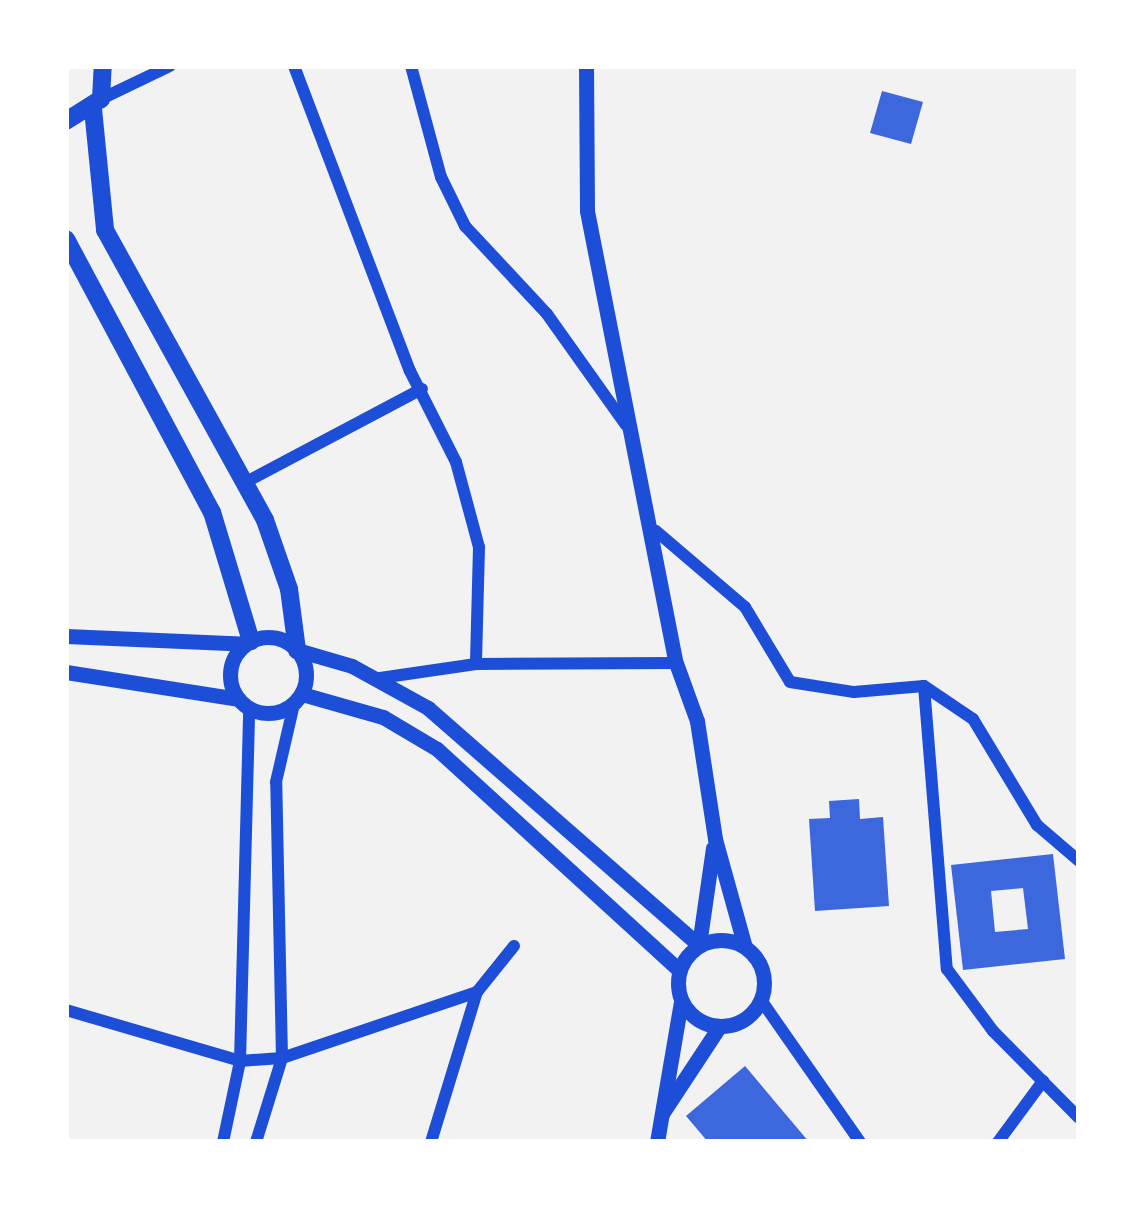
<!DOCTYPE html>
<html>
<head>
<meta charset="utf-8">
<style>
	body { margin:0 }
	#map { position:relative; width:1145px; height:1208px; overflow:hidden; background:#f2f2f2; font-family:"Zilla Slab",serif }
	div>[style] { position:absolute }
	.building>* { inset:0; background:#3d67dc }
	.minor>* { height:12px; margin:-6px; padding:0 6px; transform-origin:6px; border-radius:6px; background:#1d4ed8 }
	.tertiary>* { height:15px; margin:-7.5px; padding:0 7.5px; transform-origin:7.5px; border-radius:7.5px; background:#1d4ed8 }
	.tertiary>.ring { margin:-7.5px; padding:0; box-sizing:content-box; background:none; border:15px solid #1d4ed8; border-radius:50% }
	.secondary>* { height:18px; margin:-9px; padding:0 9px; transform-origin:9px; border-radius:9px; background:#1d4ed8 }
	span { translate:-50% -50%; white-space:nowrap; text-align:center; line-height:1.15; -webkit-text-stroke:9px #fff; paint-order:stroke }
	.frame { position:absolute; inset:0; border:69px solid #fff; pointer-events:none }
</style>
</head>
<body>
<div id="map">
	<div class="building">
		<i style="clip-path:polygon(882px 91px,923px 102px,911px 144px,870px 133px)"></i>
		<i style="clip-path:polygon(859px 799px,860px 819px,883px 817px,889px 906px,815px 911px,809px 819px,830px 818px,829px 801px)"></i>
		<i style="clip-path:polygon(evenodd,1053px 854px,1065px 959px,963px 970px,951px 865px,1053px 854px,1023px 888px,1028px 929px,995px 932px,991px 891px,1023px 888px)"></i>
		<i style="clip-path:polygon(745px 1066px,809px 1142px,708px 1142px,686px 1116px)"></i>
	</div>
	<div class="minor">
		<i style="left:294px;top:66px;width:326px;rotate:69.2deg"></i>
		<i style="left:410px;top:371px;width:102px;rotate:63.2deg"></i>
		<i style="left:456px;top:462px;width:88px;rotate:74.9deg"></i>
		<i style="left:479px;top:547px;width:117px;rotate:91.5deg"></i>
		<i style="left:411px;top:66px;width:115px;rotate:74.9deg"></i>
		<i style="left:441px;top:177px;width:55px;rotate:63.9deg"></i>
		<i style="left:465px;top:226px;width:120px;rotate:47deg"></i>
		<i style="left:547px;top:314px;width:136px;rotate:54.6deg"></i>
		<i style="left:101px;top:99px;width:76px;rotate:-25.6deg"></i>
		<i style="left:246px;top:482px;width:199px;rotate:-27.9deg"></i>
		<i style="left:656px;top:531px;width:117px;rotate:40.5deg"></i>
		<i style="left:745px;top:607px;width:87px;rotate:59deg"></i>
		<i style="left:790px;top:682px;width:65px;rotate:8.9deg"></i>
		<i style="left:854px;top:692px;width:70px;rotate:-4.9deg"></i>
		<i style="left:924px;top:686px;width:59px;rotate:34deg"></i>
		<i style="left:973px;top:719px;width:124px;rotate:58.9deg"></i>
		<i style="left:1037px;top:825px;width:55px;rotate:40.6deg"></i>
		<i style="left:380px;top:678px;width:97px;rotate:-8.3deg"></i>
		<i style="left:476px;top:664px;width:200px;rotate:-0.3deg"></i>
		<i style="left:924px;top:686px;width:284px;rotate:85.4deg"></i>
		<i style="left:947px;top:969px;width:77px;rotate:53.4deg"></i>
		<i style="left:993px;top:1031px;width:122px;rotate:45.3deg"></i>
		<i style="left:761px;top:1000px;width:173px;rotate:55.1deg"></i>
		<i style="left:66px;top:1010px;width:181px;rotate:16.3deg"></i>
		<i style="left:240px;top:1061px;width:42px;rotate:-4.1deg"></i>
		<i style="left:282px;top:1058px;width:206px;rotate:-18.7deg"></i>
		<i style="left:223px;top:1142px;width:83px;rotate:-78.1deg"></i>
		<i style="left:240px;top:1061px;width:352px;rotate:-88.5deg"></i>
		<i style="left:256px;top:1142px;width:88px;rotate:-72.8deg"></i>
		<i style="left:282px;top:1058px;width:276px;rotate:-91.2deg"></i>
		<i style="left:276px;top:782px;width:80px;rotate:-77deg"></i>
		<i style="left:431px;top:1142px;width:157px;rotate:-73deg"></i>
		<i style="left:477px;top:992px;width:59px;rotate:-51.2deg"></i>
		<i style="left:998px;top:1142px;width:76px;rotate:-53.6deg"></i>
	</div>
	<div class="tertiary">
		<i style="left:586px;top:66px;width:145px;rotate:89.6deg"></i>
		<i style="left:587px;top:211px;width:461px;rotate:78.9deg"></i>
		<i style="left:676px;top:663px;width:62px;rotate:70.1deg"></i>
		<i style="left:697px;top:721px;width:119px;rotate:81.3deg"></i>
		<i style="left:715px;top:839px;width:112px;rotate:74.5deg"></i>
		<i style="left:66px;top:636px;width:180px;rotate:2.5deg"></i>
		<i class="ring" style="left:230px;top:637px;width:61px;height:61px"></i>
		<i style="left:297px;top:650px;width:57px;rotate:16.2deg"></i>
		<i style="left:352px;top:666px;width:87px;rotate:28.9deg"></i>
		<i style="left:428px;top:708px;width:360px;rotate:41.2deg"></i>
		<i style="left:66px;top:672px;width:174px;rotate:8.9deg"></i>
		<i style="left:302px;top:694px;width:84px;rotate:15.9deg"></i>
		<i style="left:383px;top:717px;width:63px;rotate:30.7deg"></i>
		<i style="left:437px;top:749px;width:328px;rotate:42.4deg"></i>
		<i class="ring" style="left:678px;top:940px;width:71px;height:71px"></i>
		<i style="left:699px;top:945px;width:98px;rotate:-81.8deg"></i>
		<i style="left:663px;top:1112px;width:102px;rotate:-56.6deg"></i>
		<i style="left:657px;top:1142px;width:143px;rotate:-80.3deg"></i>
	</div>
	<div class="secondary">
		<i style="left:93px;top:109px;width:122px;rotate:84.3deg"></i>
		<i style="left:105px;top:230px;width:331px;rotate:61.1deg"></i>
		<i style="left:265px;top:520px;width:73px;rotate:70.8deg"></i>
		<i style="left:289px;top:589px;width:62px;rotate:82.5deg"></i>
		<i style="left:66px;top:121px;width:41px;rotate:-32.2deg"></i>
		<i style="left:101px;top:99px;width:33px;rotate:-87deg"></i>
		<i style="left:66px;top:239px;width:310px;rotate:61.9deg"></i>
		<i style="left:212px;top:512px;width:135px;rotate:73.2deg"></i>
	</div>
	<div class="frame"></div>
</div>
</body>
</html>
